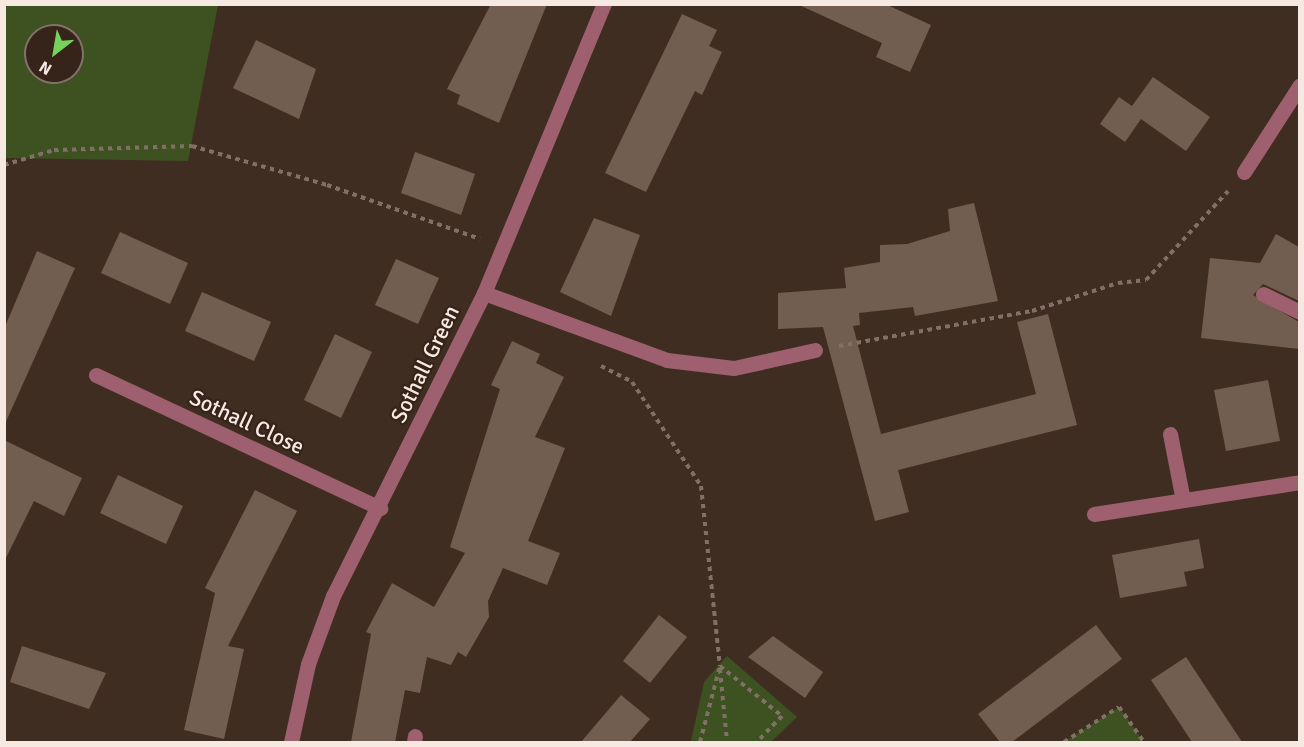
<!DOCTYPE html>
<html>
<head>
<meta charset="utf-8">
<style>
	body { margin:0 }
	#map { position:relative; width:1304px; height:747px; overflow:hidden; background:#402d22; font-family:Signika,sans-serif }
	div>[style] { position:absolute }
	.green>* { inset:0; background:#3e5120 }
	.building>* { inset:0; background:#725e50 }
	.path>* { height:4px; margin-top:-2px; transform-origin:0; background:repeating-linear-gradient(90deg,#817067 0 4.5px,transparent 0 9px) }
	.service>* { height:15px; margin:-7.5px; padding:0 7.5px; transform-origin:7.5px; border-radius:7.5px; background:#9e5f6f }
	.minor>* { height:15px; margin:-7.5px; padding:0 7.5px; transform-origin:7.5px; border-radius:7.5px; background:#9e5f6f }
	.tertiary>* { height:15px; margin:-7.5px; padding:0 7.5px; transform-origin:7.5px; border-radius:7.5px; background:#9e5f6f }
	span { translate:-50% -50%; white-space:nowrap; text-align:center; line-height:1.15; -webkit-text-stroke:4.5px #362319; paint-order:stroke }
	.street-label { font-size:22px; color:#f6e9e2 }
	.frame { position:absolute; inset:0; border:6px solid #f6e9e2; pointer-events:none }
	.north { position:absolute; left:24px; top:24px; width:60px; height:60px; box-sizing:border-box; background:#362319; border:2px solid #837269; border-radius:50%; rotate:211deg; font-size:16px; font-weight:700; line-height:24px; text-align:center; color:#f6e9e2 }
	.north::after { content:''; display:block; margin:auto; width:21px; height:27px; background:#75d25b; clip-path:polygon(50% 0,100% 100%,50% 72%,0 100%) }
</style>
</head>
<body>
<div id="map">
	<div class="green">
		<i style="clip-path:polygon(evenodd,5px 4px,218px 5px,188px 161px,5px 158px,5px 4px,36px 36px,72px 36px,72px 72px,36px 72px,36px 36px)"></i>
		<i style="clip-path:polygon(727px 656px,797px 717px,771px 742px,691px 741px,704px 682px)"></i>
		<i style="clip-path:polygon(1119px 707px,1144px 742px,1064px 742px)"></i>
	</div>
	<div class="building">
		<i style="clip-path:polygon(491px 4px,547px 4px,499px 123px,457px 104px,460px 95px,447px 89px)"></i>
		<i style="clip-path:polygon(797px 4px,885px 4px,931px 25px,910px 72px,876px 57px,882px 43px)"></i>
		<i style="clip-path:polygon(682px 14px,717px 30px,709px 46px,722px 52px,702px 95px,695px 91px,646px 192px,605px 173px)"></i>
		<i style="clip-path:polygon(256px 40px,316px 69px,299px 119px,233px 88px)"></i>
		<i style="clip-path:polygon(1153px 77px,1210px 117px,1186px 151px,1141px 119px,1125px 142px,1100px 124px,1119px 97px,1132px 106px)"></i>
		<i style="clip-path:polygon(415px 152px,475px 174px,461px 215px,401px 193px)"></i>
		<i style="clip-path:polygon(974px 203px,998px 301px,915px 316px,913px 307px,859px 313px,860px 325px,853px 326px,881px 434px,1036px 394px,1017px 322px,1048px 314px,1077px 425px,898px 470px,909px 512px,875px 521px,823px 327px,778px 329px,778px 293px,846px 288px,844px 268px,880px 262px,880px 245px,907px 244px,950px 231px,948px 209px)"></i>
		<i style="clip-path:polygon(594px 218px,640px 235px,611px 316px,560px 292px)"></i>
		<i style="clip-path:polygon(120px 232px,188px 263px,170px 304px,101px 273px)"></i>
		<i style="clip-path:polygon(1276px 234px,1299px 247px,1299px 301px,1263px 284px,1253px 295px,1299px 322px,1299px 349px,1201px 338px,1210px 258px,1260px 263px)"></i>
		<i style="clip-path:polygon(37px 251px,75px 268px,4px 426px,4px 329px)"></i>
		<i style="clip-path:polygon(396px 259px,439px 278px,418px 324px,375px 305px)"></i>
		<i style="clip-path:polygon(202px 292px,271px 322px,254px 361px,185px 331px)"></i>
		<i style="clip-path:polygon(335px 334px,372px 352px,341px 418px,304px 400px)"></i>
		<i style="clip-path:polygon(512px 341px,540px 354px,536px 363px,564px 377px,535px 437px,565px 448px,528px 541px,560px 553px,547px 585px,503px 568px,488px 601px,489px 617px,466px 657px,458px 652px,451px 665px,427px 657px,420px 693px,405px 690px,395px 742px,351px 742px,371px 634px,366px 632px,392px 583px,434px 607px,465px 553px,450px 547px,500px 389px,491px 385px)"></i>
		<i style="clip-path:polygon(1268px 380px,1280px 441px,1226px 451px,1214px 390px)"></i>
		<i style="clip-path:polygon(4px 440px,82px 478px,64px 516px,34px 501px,4px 562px)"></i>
		<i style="clip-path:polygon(118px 475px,183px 506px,166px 544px,100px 513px)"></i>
		<i style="clip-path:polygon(255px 490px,297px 511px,228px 646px,244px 649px,224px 739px,184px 730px,215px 593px,205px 588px)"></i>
		<i style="clip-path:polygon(1199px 539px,1204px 568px,1184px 572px,1187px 586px,1120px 598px,1112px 555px)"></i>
		<i style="clip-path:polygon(659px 615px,687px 637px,650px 683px,623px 661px)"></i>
		<i style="clip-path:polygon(1096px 625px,1122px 659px,1012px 742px,1000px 742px,978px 714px)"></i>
		<i style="clip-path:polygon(773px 636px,823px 672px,805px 698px,748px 657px)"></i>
		<i style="clip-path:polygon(22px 646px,106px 673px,89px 709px,10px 682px)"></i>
		<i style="clip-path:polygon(1186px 657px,1242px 742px,1192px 742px,1151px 680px)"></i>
		<i style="clip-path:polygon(621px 695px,650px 719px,630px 742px,581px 742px)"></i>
	</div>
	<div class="path">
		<i style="left:4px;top:165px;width:52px;rotate:-16.7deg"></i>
		<i style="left:54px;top:150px;width:138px;rotate:-1.7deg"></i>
		<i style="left:192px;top:146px;width:141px;rotate:16.1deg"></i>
		<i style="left:327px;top:185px;width:162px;rotate:19.4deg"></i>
		<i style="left:839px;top:346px;width:196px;rotate:-10.3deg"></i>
		<i style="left:1032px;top:311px;width:90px;rotate:-18deg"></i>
		<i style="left:1118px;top:283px;width:28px;rotate:-6deg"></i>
		<i style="left:1146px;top:280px;width:121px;rotate:-47.3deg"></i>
		<i style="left:601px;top:366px;width:35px;rotate:27deg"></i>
		<i style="left:632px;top:382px;width:125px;rotate:56.4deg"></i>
		<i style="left:701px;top:486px;width:181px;rotate:84deg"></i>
		<i style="left:720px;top:666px;width:80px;rotate:38.9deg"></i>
		<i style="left:782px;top:716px;width:36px;rotate:134deg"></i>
		<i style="left:720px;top:669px;width:73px;rotate:84.5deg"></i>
		<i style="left:700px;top:742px;width:79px;rotate:-75.3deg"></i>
		<i style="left:1064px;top:742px;width:65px;rotate:-32.5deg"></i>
		<i style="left:1119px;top:707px;width:43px;rotate:54.5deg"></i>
	</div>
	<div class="service">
		<i style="left:1244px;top:172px;width:103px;rotate:-57.2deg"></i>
		<i style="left:484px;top:293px;width:195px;rotate:20.1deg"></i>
		<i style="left:667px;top:360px;width:67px;rotate:6.8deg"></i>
		<i style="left:734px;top:368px;width:83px;rotate:-12.5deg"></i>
		<i style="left:1263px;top:294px;width:41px;rotate:25.9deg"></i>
		<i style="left:414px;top:742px;width:6px;rotate:-81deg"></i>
	</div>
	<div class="minor">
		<i style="left:96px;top:375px;width:314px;rotate:25.1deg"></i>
		<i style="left:1170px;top:434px;width:67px;rotate:78.9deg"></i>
		<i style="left:1094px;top:514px;width:208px;rotate:-8.8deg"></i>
	</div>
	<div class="tertiary">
		<i style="left:291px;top:742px;width:80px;rotate:-77.7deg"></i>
		<i style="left:308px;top:664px;width:72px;rotate:-69.8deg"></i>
		<i style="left:333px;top:596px;width:339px;rotate:-63.5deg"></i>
		<i style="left:484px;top:293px;width:313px;rotate:-67.5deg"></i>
	</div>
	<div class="street-label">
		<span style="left:425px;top:364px;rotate:-64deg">Sothall Green</span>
		<span style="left:247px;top:422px;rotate:25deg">Sothall Close</span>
	</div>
	<div class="frame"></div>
	<div class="north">N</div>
</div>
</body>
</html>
